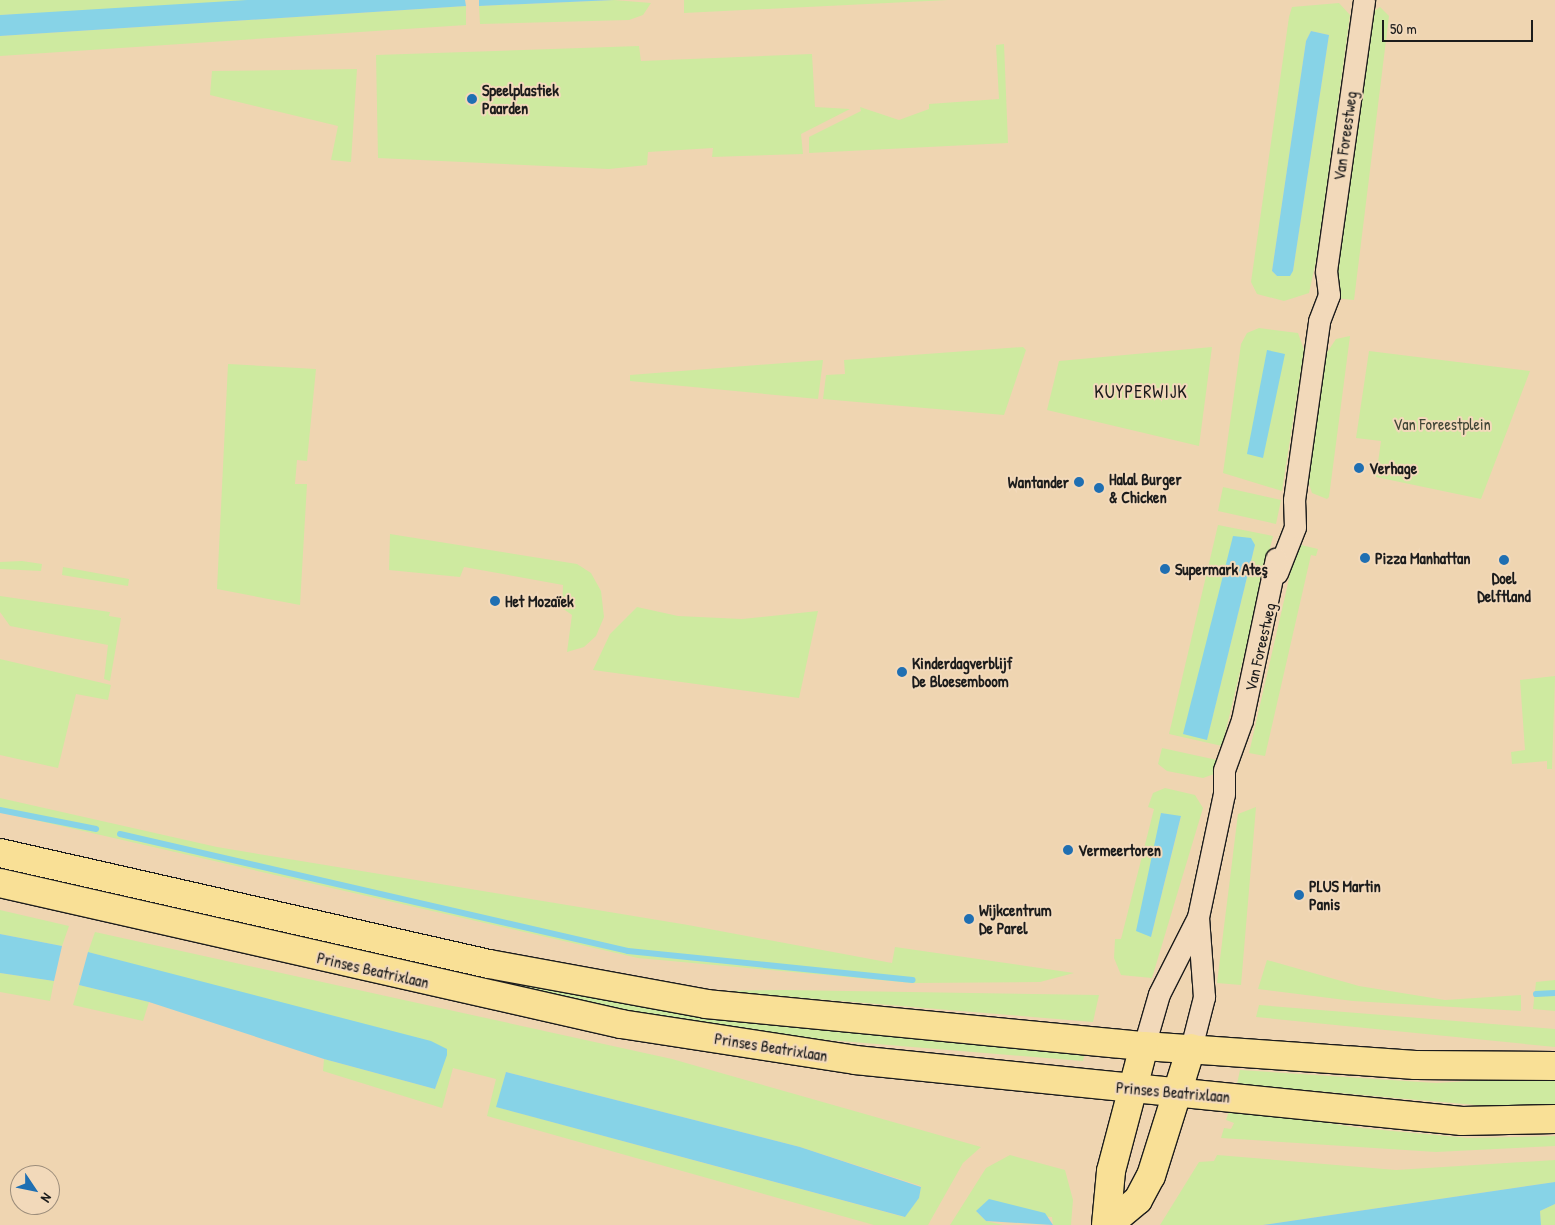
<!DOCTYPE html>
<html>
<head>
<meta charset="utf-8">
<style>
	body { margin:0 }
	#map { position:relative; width:1555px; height:1225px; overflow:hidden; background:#efd5b1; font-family:"Patrick Hand",sans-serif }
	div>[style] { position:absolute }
	.green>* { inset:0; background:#ceeaa0 }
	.water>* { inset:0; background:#87d3e7 }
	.stream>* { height:6px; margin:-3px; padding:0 3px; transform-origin:3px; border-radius:3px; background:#87d3e7 }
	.roads { filter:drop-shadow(1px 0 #1c1c1c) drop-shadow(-1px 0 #1c1c1c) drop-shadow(0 1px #1c1c1c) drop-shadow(0 -1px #1c1c1c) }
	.minor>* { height:21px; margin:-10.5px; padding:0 10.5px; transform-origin:10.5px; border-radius:10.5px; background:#f2d9ba }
	.major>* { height:28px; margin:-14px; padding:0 14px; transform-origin:14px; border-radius:14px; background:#f9e096 }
	.dots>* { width:14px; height:14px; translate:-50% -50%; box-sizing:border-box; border:2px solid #f2d9ba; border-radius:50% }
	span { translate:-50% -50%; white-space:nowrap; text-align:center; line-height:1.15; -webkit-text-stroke:4px #f2d9ba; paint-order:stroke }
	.poi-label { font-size:16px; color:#1c1c1c; font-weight:700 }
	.left { translate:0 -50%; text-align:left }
	.right { translate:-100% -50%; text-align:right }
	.street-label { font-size:16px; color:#1c1c1c }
	.park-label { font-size:16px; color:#404536 }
	.neighbourhood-label { font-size:18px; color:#1c1c1c; letter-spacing:1px }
	.north { position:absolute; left:10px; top:1165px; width:50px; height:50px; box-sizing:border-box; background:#f2d9ba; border:1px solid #9c8d7b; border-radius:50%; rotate:124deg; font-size:14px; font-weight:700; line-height:20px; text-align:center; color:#1c1c1c }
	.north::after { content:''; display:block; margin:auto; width:18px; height:22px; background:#1f6fb2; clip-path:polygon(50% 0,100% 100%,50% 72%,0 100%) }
	.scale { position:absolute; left:1382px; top:20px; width:151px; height:22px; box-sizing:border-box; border:2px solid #1c1c1c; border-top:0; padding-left:6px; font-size:15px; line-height:18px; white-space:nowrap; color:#1c1c1c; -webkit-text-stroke:4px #f2d9ba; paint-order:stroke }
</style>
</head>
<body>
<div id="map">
	<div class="green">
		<i style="clip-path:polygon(0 0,332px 0,0 15px)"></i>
		<i style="clip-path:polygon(614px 0,651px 3px,643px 15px,629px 20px,480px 24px,479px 6px)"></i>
		<i style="clip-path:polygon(684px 0,948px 0,684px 13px)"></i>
		<i style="clip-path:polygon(evenodd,1339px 3px,1350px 15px,1317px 256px,1309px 293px,1284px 301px,1257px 294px,1251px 282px,1289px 17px,1292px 7px,1339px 3px,1311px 31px,1329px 35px,1293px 271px,1289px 276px,1277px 276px,1272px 271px,1306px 41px,1311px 31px)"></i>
		<i style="clip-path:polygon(466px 6px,466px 25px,0 56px,0 36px)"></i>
		<i style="clip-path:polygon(1380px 7px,1389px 16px,1354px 300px,1334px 298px,1374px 11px)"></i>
		<i style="clip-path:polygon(1004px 44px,1008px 143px,809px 153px,809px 137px,861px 111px,860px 107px,899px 120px,929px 109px,929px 104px,999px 99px,996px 45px)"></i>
		<i style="clip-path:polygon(639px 46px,641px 61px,812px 54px,815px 107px,850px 109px,801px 134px,803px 154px,712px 157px,713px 148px,648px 152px,647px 165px,609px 169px,378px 158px,376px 55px)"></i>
		<i style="clip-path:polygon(357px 69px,351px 162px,331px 160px,338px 126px,210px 95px,212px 71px)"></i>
		<i style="clip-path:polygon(1259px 328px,1298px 333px,1304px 350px,1282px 491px,1223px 473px,1241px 344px,1247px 333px)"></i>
		<i style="clip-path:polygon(1350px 336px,1329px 497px,1327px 499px,1312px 493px,1308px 481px,1326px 354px,1336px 339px)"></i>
		<i style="clip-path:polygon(1023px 347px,1026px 350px,1004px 415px,823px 399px,826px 375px,845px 374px,844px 360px)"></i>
		<i style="clip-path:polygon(1212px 347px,1199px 446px,1047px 410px,1059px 361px)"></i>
		<i style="clip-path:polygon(1369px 351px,1530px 371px,1481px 499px,1376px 477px,1381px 441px,1356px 438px)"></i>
		<i style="clip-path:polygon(823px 360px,818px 399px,630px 381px,630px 375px)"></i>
		<i style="clip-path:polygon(228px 364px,316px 369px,307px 461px,297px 460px,295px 484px,307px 484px,300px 605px,217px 589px)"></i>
		<i style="clip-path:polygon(1223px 487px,1281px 500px,1276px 524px,1218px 511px)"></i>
		<i style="clip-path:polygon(evenodd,1218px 525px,1273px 536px,1222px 746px,1169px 734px,1218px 525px,1255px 545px,1207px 739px,1184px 734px,1255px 545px)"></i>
		<i style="clip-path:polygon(390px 534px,577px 564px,591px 573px,601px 591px,604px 617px,596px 636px,584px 647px,567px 652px,572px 615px,562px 608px,563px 585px,464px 567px,460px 577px,389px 570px)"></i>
		<i style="clip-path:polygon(1297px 544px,1318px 549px,1316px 556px,1311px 555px,1265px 756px,1249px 753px)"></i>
		<i style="clip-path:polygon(22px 561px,42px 564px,41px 571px,0 569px,0 562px)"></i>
		<i style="clip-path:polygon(63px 567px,129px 579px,128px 586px,62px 575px)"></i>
		<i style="clip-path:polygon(0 596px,110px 612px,109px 616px,121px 618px,110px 681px,104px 679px,108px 645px,10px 626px,0 612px)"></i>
		<i style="clip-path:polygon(637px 607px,678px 616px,742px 619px,818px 611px,799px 698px,593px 670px,610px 634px)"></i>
		<i style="clip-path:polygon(0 659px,111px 685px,108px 700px,76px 694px,58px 768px,0 755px)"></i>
		<i style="clip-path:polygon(1555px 676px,1552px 769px,1547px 769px,1547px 761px,1512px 764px,1511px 752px,1525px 750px,1520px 680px)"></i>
		<i style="clip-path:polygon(1162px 748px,1217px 760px,1214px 774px,1203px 778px,1167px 771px,1158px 764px)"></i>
		<i style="clip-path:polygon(evenodd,1165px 788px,1195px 795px,1203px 808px,1152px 978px,1121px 975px,1114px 958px,1115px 939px,1121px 939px,1154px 809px,1148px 807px,1153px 793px,1165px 788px,1161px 813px,1181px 817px,1151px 937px,1161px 813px)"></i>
		<i style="clip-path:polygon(0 798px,217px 847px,688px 925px,892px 963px,895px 947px,1074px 973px,1040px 982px,913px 983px,638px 958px,0 812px)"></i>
		<i style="clip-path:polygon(1256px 807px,1241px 985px,1217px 983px,1238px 814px)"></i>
		<i style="clip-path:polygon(103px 885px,360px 944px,1086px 1047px,1083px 1061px,708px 1030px,101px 892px)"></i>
		<i style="clip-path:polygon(0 910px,69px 926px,62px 946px,0 934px)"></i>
		<i style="clip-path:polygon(evenodd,95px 932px,672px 1059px,981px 1147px,963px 1163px,928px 1225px,874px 1225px,487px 1116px,496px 1079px,453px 1068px,442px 1108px,323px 1071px,324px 1059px,435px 1089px,447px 1050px,88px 952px,95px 932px,506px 1072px,800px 1147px,921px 1186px,919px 1198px,904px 1217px,497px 1107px,506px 1072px)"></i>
		<i style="clip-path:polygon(1267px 960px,1359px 986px,1445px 1000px,1521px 995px,1521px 1011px,1353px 1001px,1258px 989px)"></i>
		<i style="clip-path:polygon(0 973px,54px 981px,50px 1001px,0 992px)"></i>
		<i style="clip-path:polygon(1555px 980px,1555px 1011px,1533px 1009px,1536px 982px)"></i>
		<i style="clip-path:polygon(79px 985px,149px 1002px,143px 1021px,73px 1005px)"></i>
		<i style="clip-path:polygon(720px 991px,785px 990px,1099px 995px,1093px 1022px)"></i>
		<i style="clip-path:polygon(1259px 1005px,1555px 1029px,1555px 1047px,1256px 1017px)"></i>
		<i style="clip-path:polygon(1240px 1070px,1436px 1083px,1555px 1076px,1555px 1105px,1521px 1109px,1237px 1084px)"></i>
		<i style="clip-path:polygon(1230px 1108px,1361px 1128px,1468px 1138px,1555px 1136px,1555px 1146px,1436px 1152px,1221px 1138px,1224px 1128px,1231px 1129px,1234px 1123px,1226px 1120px)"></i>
		<i style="clip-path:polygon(1010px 1155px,1065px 1170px,1073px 1200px,1071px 1225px,1053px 1225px,1052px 1217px,976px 1211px,986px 1221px,1003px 1225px,950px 1225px,986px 1168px)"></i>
		<i style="clip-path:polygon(1217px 1155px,1396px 1170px,1555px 1160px,1555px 1182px,1263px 1225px,1160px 1225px,1199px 1162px,1214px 1161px)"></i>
		<i style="clip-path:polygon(1555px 1204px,1555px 1225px,1541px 1225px,1540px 1211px)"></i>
	</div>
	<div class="water">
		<i style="clip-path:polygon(247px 0,465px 0,466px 6px,0 36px,0 15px)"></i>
		<i style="clip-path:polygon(479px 0,614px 0,479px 6px)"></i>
		<i style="clip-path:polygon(1311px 31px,1329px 35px,1293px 271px,1290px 276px,1277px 276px,1272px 271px,1306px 41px)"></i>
		<i style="clip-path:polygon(1267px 350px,1285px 354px,1263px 458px,1247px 454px)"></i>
		<i style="clip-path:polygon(1233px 536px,1251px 538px,1255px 545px,1207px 740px,1183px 734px)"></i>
		<i style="clip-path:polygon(1161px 813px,1181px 816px,1151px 937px,1136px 931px)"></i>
		<i style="clip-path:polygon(0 934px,62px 946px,54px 981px,0 973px)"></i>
		<i style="clip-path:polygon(88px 952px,431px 1041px,447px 1049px,447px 1055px,435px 1089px,324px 1059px,149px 1002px,79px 985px)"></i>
		<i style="clip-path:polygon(506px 1072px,800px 1147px,921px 1187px,919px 1198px,905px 1217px,496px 1107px)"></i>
		<i style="clip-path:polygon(1555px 1182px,1555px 1204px,1540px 1211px,1541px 1225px,1263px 1225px)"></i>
		<i style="clip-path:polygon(989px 1199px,1045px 1213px,1053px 1225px,986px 1221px,976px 1211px)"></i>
	</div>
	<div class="stream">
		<i style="left:0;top:810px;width:98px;rotate:11.2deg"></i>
		<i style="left:120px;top:834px;width:521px;rotate:12.97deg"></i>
		<i style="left:628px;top:951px;width:286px;rotate:5.8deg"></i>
		<i style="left:1536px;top:994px;width:19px;rotate:-3deg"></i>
	</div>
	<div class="roads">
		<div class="minor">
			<i style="left:1277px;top:573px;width:49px;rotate:-68.6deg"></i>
			<i style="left:1295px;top:527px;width:27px;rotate:-92deg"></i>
			<i style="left:1294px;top:500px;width:181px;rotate:-82deg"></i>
			<i style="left:1319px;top:321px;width:28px;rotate:-69deg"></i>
			<i style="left:1329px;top:295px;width:24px;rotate:-97deg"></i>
			<i style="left:1326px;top:271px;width:274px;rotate:-82deg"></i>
			<i style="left:1144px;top:1046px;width:54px;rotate:-73.9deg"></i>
			<i style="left:1159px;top:994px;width:86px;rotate:-63.1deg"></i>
			<i style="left:1198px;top:917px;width:126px;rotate:-78.1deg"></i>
			<i style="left:1224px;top:794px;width:24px;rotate:-90deg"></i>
			<i style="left:1224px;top:770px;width:53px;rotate:-70.2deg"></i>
			<i style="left:1242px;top:720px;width:165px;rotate:-78.1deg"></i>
			<i style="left:1191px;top:1048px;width:53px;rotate:-75.7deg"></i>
			<i style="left:1204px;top:997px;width:79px;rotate:-94.3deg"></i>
		</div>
		<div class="major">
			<i style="left:0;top:853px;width:501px;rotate:12.79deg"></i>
			<i style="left:489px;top:964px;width:221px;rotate:10.4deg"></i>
			<i style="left:706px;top:1004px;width:440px;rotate:5.5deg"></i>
			<i style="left:1144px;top:1046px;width:272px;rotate:4deg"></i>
			<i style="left:1415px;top:1065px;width:140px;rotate:0.4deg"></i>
			<i style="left:0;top:883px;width:637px;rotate:12.79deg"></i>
			<i style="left:621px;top:1024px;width:237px;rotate:8.7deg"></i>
			<i style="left:855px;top:1060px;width:610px;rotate:5.74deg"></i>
			<i style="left:1462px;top:1121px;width:93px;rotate:-1.2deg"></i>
			<i style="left:1106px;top:1225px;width:54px;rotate:-84.7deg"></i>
			<i style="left:1111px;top:1171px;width:129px;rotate:-75.2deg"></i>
			<i style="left:1108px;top:1225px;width:39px;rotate:-40deg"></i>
			<i style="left:1138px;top:1200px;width:27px;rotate:-62deg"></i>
			<i style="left:1151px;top:1176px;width:134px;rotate:-72.6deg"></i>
		</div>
	</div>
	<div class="dots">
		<i style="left:472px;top:99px;background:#1f6fb2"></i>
		<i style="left:1359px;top:468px;background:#1f6fb2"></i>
		<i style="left:1079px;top:482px;background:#1f6fb2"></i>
		<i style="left:1099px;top:488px;background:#1f6fb2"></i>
		<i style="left:1365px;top:558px;background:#1f6fb2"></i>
		<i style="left:1504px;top:560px;background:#1f6fb2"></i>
		<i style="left:1165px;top:569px;background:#1f6fb2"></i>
		<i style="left:495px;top:601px;background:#1f6fb2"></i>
		<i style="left:902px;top:672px;background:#1f6fb2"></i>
		<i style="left:1068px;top:850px;background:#1f6fb2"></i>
		<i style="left:1299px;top:895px;background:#1f6fb2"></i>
		<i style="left:969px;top:919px;background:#1f6fb2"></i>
	</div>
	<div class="poi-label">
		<span class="left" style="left:482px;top:99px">Speelplastiek<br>Paarden</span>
		<span class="left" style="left:1369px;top:468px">Verhage</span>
		<span class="left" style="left:1109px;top:488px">Halal Burger<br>&amp; Chicken</span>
		<span class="right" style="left:1069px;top:482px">Wantander</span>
		<span class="left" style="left:1375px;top:558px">Pizza Manhattan</span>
		<span class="left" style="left:1175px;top:569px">Supermark Ateş</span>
		<span style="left:1504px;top:587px">Doel<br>Delftland</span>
		<span class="left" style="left:505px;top:601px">Het Mozaïek</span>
		<span class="left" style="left:912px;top:672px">Kinderdagverblijf<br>De Bloesemboom</span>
		<span class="left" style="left:1078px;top:850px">Vermeertoren</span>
		<span class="left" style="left:1309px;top:895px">PLUS Martin<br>Panis</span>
		<span class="left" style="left:979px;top:919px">Wijkcentrum<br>De Parel</span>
	</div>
	<div class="street-label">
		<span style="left:1345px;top:136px;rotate:-82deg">Van Foreestweg</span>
		<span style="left:1260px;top:647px;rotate:-77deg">Van Foreestweg</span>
		<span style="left:373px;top:970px;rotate:13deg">Prinses Beatrixlaan</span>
		<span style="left:771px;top:1047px;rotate:9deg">Prinses Beatrixlaan</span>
		<span style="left:1173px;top:1092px;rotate:5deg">Prinses Beatrixlaan</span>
	</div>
	<div class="park-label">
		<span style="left:1442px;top:424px">Van Foreestplein</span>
	</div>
	<div class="neighbourhood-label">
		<span style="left:1141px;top:392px">KUYPERWIJK</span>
	</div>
	<div class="north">N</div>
	<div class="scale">50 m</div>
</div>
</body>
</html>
